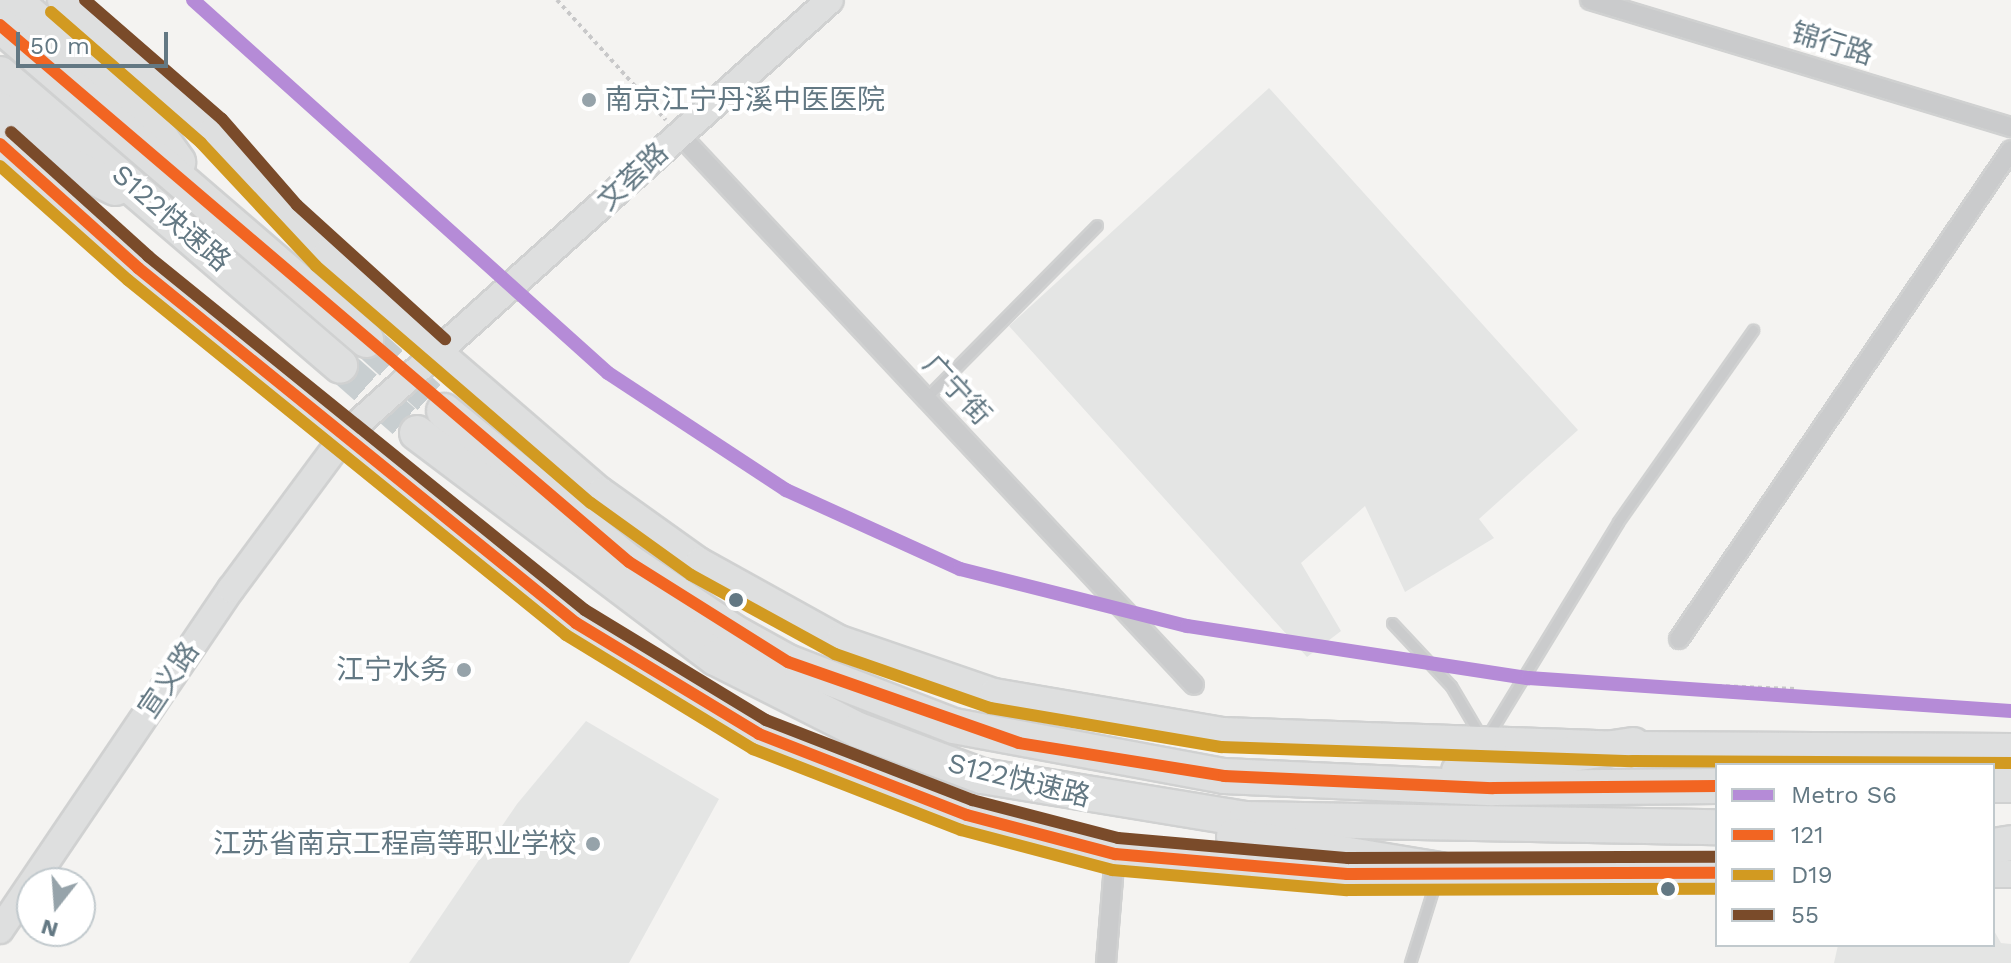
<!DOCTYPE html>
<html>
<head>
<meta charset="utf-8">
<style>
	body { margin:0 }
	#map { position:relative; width:2011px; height:963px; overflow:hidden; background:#f4f3f1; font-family:"Work Sans","Noto Sans SC",sans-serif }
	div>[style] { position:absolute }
	.built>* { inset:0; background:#e4e5e4 }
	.highway-tunnel>* { height:34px; margin-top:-17px; transform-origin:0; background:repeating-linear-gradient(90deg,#c8ced0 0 34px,transparent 0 51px) }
	.path>* { height:4px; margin-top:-2px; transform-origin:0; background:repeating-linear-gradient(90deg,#c8c8c9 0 4px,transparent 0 8px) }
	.roads { filter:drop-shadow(2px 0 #d0d1d1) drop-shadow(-2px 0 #d0d1d1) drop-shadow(0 2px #d0d1d1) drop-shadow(0 -2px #d0d1d1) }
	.lane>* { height:9px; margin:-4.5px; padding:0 4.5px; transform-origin:4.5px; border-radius:4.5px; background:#cacbcc }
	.street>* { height:18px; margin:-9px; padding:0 9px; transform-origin:9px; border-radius:9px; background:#cacbcc }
	.secondary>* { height:26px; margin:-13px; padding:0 13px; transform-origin:13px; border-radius:13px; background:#dedfdf }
	.highway>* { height:34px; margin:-17px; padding:0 17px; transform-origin:17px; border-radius:17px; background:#dedfdf }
	.bus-1>* { height:12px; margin:-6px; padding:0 6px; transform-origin:6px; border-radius:6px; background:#f26522 }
	.bus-2>* { height:12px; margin:-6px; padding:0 6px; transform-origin:6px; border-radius:6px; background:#d29a21 }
	.bus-3>* { height:12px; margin:-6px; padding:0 6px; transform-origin:6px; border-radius:6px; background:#7a4b2a }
	.metro-1>* { height:14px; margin:-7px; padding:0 7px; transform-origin:7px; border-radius:7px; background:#b58bd7 }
	.dots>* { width:22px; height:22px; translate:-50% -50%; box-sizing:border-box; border:4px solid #fff; border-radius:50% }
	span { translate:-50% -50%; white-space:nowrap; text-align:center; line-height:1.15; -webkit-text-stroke:8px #fff; paint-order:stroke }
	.street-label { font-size:28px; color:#637883 }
	.poi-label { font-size:28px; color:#637883 }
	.left { translate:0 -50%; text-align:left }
	.right { translate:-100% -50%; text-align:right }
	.legend { position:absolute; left:1715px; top:763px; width:280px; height:184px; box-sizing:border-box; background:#fff; border:2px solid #c1c9cd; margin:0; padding:10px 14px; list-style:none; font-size:24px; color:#637883 }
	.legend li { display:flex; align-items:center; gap:16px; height:40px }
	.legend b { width:40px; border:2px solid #c1c9cd }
	.north { position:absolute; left:16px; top:867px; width:80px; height:80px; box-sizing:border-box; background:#fff; border:2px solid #c1c9cd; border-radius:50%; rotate:197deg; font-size:22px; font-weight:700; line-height:32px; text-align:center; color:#637883 }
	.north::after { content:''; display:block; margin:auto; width:28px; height:36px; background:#96a3aa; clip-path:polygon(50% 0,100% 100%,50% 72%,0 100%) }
	.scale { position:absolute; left:16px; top:32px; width:152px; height:36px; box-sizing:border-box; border:4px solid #637883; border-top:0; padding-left:10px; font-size:24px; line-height:28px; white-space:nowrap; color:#637883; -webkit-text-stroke:6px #fff; paint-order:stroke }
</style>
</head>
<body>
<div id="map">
	<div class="built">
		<i style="clip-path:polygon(1269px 88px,1578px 430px,1479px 519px,1494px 538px,1405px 592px,1365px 506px,1301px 563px,1341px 631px,1307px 657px,1009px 326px)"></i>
		<i style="clip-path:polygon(586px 721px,719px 799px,629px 963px,409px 963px,517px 804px)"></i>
		<i style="clip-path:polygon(1993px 929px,2001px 943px,2011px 944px,2011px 963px,1834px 963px,1838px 945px,1993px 945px)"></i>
	</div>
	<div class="highway-tunnel">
		<i style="left:366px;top:340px;width:105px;rotate:42.3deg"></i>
		<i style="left:340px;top:365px;width:103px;rotate:41.4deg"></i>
	</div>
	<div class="path">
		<i style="left:557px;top:0;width:162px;rotate:47.8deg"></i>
		<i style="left:1718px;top:686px;width:78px;rotate:2.2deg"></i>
	</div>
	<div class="roads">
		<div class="lane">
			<i style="left:926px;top:398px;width:243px;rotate:-45.3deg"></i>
			<i style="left:1392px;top:623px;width:86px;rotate:46.9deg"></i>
			<i style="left:1451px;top:686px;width:59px;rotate:59.5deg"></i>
			<i style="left:1487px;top:737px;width:252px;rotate:-58.6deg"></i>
			<i style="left:1618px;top:522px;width:235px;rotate:-54.9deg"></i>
			<i style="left:1410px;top:963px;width:90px;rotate:-72.6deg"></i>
		</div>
		<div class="street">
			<i style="left:1590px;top:0;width:440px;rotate:16.8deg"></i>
			<i style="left:679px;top:134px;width:754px;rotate:46.93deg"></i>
			<i style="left:1679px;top:639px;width:591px;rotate:-55.83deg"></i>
			<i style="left:1106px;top:963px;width:109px;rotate:-85.3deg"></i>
		</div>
		<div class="secondary">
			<i style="left:61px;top:0;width:200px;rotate:40.9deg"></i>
			<i style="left:212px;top:131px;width:168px;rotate:47.2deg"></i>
			<i style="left:326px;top:254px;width:363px;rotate:40.8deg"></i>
			<i style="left:601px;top:491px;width:120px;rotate:35.5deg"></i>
			<i style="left:699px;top:561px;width:161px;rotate:29deg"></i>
			<i style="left:840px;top:639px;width:163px;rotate:19deg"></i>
			<i style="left:994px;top:692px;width:231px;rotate:9.7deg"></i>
			<i style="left:1222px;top:731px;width:411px;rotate:2deg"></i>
			<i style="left:1633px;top:745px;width:378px;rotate:0.3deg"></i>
			<i style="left:0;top:144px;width:186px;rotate:41.9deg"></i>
			<i style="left:138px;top:268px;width:564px;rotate:39.02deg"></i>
			<i style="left:576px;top:623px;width:214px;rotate:31.2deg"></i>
			<i style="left:759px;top:734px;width:223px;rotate:21.3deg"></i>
			<i style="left:967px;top:815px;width:153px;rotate:14.8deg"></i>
			<i style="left:1115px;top:854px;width:233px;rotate:4.9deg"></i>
			<i style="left:1347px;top:874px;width:370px;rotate:-0.2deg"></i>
			<i style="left:1993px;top:874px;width:18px"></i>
			<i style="left:0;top:930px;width:412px;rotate:-55.9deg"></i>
			<i style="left:231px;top:589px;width:192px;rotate:-53.5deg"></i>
			<i style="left:345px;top:435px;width:651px;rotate:-41.89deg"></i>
		</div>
		<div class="highway">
			<i style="left:14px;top:0;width:175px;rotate:41.5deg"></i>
			<i style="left:145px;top:116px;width:57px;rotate:54.3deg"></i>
			<i style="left:0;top:25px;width:483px;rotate:40.7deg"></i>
			<i style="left:0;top:74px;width:448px;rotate:40.6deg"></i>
			<i style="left:0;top:110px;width:85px;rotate:38.8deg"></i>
			<i style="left:66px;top:163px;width:55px;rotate:27deg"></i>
			<i style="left:444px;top:411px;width:239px;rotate:39.2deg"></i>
			<i style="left:629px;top:562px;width:124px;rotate:33.8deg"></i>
			<i style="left:732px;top:631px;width:64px;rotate:29deg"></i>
			<i style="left:788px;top:662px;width:178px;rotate:21.1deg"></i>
			<i style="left:954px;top:726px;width:275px;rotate:10.5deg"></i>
			<i style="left:1224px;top:776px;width:269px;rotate:2.6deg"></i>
			<i style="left:1493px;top:788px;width:224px;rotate:-0.5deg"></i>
			<i style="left:417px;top:433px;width:374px;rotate:37deg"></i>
			<i style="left:716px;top:658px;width:159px;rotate:26.9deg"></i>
			<i style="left:858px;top:730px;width:132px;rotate:20.4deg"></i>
			<i style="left:982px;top:776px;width:267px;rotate:9.3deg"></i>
			<i style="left:1246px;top:819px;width:471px;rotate:1deg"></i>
			<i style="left:1459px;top:771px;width:176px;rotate:-8.5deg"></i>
			<i style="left:1993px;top:785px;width:18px"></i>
			<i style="left:1234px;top:836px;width:209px;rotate:9.4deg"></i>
			<i style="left:1993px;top:846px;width:18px;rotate:-9deg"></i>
		</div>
	</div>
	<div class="bus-1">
		<i style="left:0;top:25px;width:827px;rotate:40.49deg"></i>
		<i style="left:629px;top:562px;width:188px;rotate:32.2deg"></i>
		<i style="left:788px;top:662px;width:245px;rotate:19.3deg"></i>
		<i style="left:1019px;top:743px;width:208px;rotate:9.1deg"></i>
		<i style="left:1224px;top:776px;width:269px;rotate:2.6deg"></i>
		<i style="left:1493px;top:788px;width:224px;rotate:-0.5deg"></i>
		<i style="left:0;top:144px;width:186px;rotate:41.9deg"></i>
		<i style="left:138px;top:268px;width:564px;rotate:39.02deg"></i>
		<i style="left:576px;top:623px;width:214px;rotate:31.2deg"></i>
		<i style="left:759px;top:734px;width:223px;rotate:21.3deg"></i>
		<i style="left:967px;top:815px;width:153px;rotate:14.8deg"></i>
		<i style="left:1115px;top:854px;width:233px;rotate:4.9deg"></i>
		<i style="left:1347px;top:874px;width:370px;rotate:-0.2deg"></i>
	</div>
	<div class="bus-2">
		<i style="left:51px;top:12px;width:199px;rotate:41.1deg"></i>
		<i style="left:201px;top:143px;width:168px;rotate:46.9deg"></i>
		<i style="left:316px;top:266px;width:363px;rotate:40.8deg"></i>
		<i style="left:591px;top:503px;width:123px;rotate:35.8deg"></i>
		<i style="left:691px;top:575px;width:164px;rotate:28.7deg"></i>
		<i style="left:835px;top:654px;width:164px;rotate:19.2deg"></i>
		<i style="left:990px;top:708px;width:234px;rotate:9.6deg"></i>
		<i style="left:1221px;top:747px;width:411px;rotate:2deg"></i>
		<i style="left:1632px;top:761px;width:379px;rotate:0.3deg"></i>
		<i style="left:0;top:166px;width:171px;rotate:41.7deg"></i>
		<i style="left:128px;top:280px;width:564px;rotate:39.02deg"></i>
		<i style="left:566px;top:635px;width:219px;rotate:31.4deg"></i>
		<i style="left:753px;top:749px;width:223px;rotate:21.3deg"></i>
		<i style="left:961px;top:830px;width:156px;rotate:14.8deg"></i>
		<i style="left:1112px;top:870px;width:236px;rotate:4.9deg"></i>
		<i style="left:1347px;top:890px;width:370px;rotate:-0.2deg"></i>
	</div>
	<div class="bus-3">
		<i style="left:85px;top:0;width:181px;rotate:41deg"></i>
		<i style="left:222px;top:119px;width:114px;rotate:48.9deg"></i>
		<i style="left:297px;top:205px;width:200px;rotate:42.2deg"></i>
		<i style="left:11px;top:132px;width:185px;rotate:42.1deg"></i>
		<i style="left:148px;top:256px;width:562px;rotate:39.01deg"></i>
		<i style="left:585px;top:610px;width:212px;rotate:31.3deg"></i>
		<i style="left:766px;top:720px;width:221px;rotate:21.2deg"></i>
		<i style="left:972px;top:800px;width:151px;rotate:14.6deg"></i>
		<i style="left:1118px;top:838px;width:231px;rotate:5deg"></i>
		<i style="left:1348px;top:858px;width:369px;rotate:-0.2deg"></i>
	</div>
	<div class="metro-1">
		<i style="left:193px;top:0;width:558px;rotate:41.95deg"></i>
		<i style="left:608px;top:373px;width:213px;rotate:33.3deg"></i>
		<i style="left:786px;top:490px;width:191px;rotate:24.4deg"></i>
		<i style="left:960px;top:569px;width:234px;rotate:14.1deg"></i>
		<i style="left:1187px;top:626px;width:345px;rotate:8.7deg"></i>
		<i style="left:1528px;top:678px;width:484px;rotate:3.9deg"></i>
	</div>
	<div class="dots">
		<i style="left:589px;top:100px;background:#96a3aa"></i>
		<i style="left:736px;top:600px;background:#637883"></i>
		<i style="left:464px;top:670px;background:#96a3aa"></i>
		<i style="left:593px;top:844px;background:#96a3aa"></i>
		<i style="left:1668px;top:889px;background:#637883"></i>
	</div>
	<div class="street-label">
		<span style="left:1832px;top:44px;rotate:17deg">锦行路</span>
		<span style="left:633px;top:177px;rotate:-43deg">文荟路</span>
		<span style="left:171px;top:218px;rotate:41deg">S122快速路</span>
		<span style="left:957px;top:390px;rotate:47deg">广宁街</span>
		<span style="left:169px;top:680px;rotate:-56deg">宣义路</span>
		<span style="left:1019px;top:780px;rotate:14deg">S122快速路</span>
	</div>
	<div class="poi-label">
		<span class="left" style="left:605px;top:100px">南京江宁丹溪中医医院</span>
		<span class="right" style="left:448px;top:670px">江宁水务</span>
		<span class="right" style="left:577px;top:844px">江苏省南京工程高等职业学校</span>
	</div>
	<ul class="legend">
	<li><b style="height:10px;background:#b58bd7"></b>Metro S6</li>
	<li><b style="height:10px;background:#f26522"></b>121</li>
	<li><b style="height:10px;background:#d29a21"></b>D19</li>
	<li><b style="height:10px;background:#7a4b2a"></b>55</li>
	</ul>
	<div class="north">N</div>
	<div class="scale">50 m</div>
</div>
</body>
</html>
